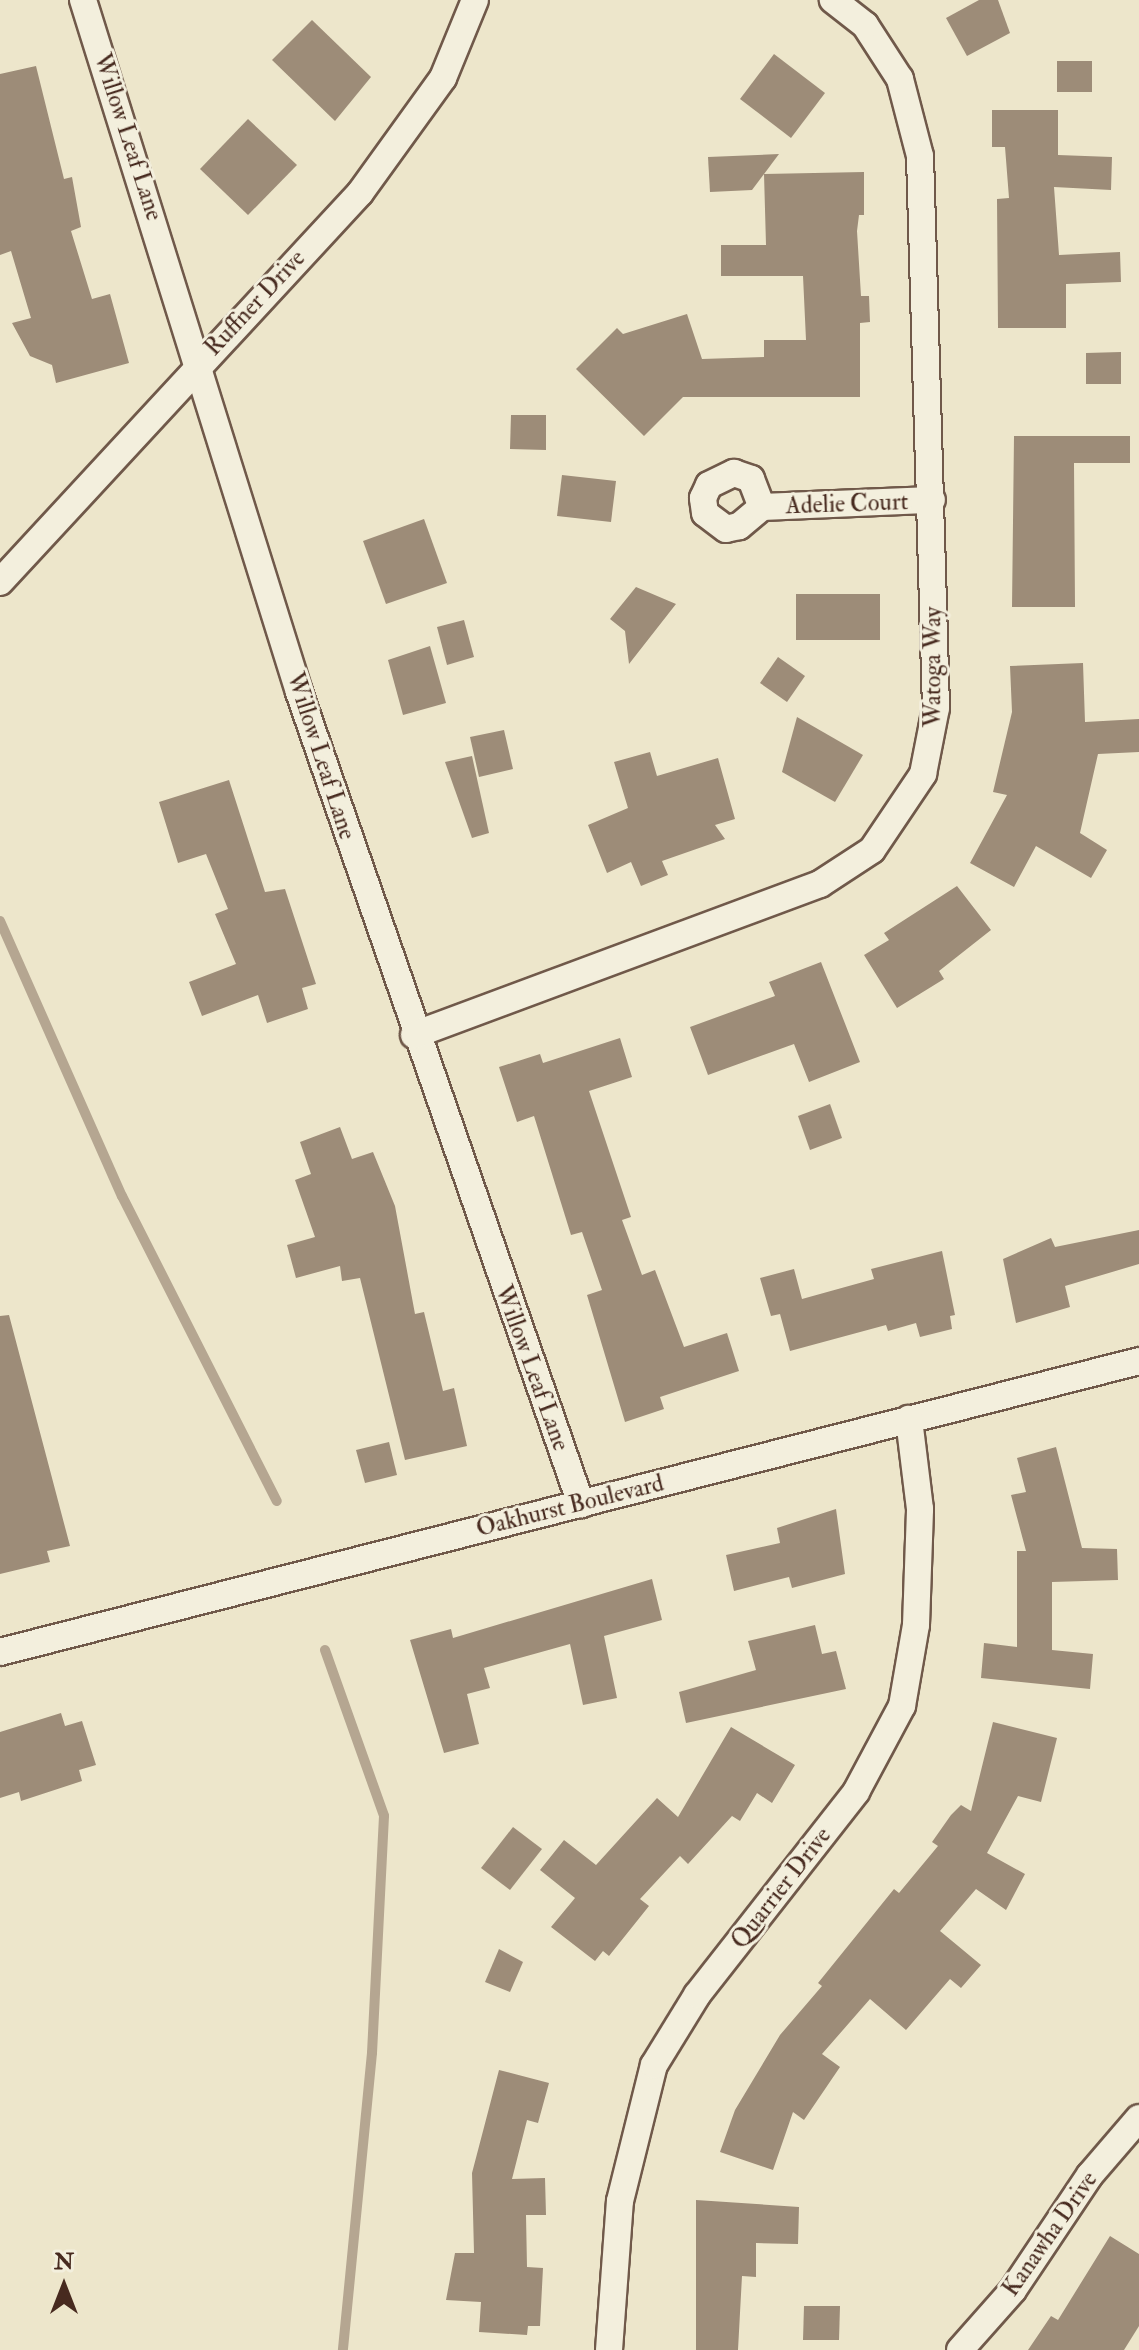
<!DOCTYPE html>
<html>
<head>
<meta charset="utf-8">
<style>
	body { margin:0 }
	#map { position:relative; width:1139px; height:2350px; overflow:hidden; background:#ede6cb; font-family:"IM FELL Double Pica",serif }
	div>[style] { position:absolute }
	.stream>* { height:10px; margin:-5px; padding:0 5px; transform-origin:5px; border-radius:5px; background:#b5a691 }
	.building>* { inset:0; background:#9d8c78 }
	.roads { filter:drop-shadow(2px 0 #70594a) drop-shadow(-2px 0 #70594a) drop-shadow(0 2px #70594a) drop-shadow(0 -2px #70594a) }
	.minor>* { height:26px; margin:-13px; padding:0 13px; transform-origin:13px; border-radius:13px; background:#f3efdd }
	span { translate:-50% -50%; white-space:nowrap; text-align:center; line-height:1.15; -webkit-text-stroke:6px #f3efdd; paint-order:stroke }
	.street-label { font-size:24px; color:#472a1f }
	.north { position:absolute; left:24px; top:2246px; width:80px; height:80px; -webkit-text-stroke:6px #f3efdd; paint-order:stroke; rotate:0deg; font-size:22px; font-weight:700; line-height:32px; text-align:center; color:#472a1f }
	.north::after { content:''; display:block; margin:auto; width:28px; height:36px; background:#472a1f; clip-path:polygon(50% 0,100% 100%,50% 72%,0 100%) }
</style>
</head>
<body>
<div id="map">
	<div class="stream">
		<i style="left:0;top:921px;width:301px;rotate:66.1deg"></i>
		<i style="left:122px;top:1196px;width:342px;rotate:63.1deg"></i>
		<i style="left:325px;top:1650px;width:176px;rotate:70.4deg"></i>
		<i style="left:384px;top:1816px;width:237px;rotate:92.9deg"></i>
		<i style="left:372px;top:2053px;width:298px;rotate:95.6deg"></i>
	</div>
	<div class="building">
		<i style="clip-path:polygon(979px 0,998px 0,1010px 33px,967px 56px,946px 18px)"></i>
		<i style="clip-path:polygon(312px 20px,371px 77px,335px 121px,272px 60px)"></i>
		<i style="clip-path:polygon(774px 54px,825px 93px,791px 138px,740px 99px)"></i>
		<i style="clip-path:polygon(1057px 61px,1092px 61px,1092px 92px,1057px 92px)"></i>
		<i style="clip-path:polygon(36px 66px,64px 179px,72px 177px,81px 227px,71px 231px,92px 299px,110px 294px,129px 363px,56px 383px,52px 365px,30px 356px,12px 323px,31px 318px,11px 251px,0 255px,0 74px)"></i>
		<i style="clip-path:polygon(992px 110px,1058px 110px,1058px 155px,1112px 157px,1111px 190px,1054px 187px,1059px 255px,1120px 252px,1121px 282px,1066px 284px,1066px 328px,998px 328px,997px 199px,1009px 198px,1005px 147px,992px 147px)"></i>
		<i style="clip-path:polygon(248px 119px,297px 165px,248px 215px,200px 169px)"></i>
		<i style="clip-path:polygon(779px 154px,752px 190px,710px 192px,708px 157px)"></i>
		<i style="clip-path:polygon(864px 172px,864px 215px,859px 215px,857px 231px,861px 296px,869px 296px,870px 322px,860px 323px,860px 397px,683px 397px,644px 436px,576px 369px,617px 328px,623px 334px,687px 314px,702px 359px,764px 357px,764px 340px,806px 340px,803px 276px,721px 276px,721px 245px,766px 245px,764px 174px)"></i>
		<i style="clip-path:polygon(1121px 352px,1121px 384px,1086px 384px,1086px 353px)"></i>
		<i style="clip-path:polygon(511px 415px,546px 415px,546px 450px,510px 449px)"></i>
		<i style="clip-path:polygon(1014px 436px,1130px 436px,1130px 463px,1074px 463px,1075px 607px,1012px 607px)"></i>
		<i style="clip-path:polygon(562px 475px,616px 481px,611px 522px,557px 516px)"></i>
		<i style="clip-path:polygon(424px 519px,447px 583px,386px 604px,363px 541px)"></i>
		<i style="clip-path:polygon(636px 587px,676px 604px,629px 664px,625px 631px,610px 619px)"></i>
		<i style="clip-path:polygon(796px 594px,880px 594px,880px 640px,796px 640px)"></i>
		<i style="clip-path:polygon(464px 620px,474px 657px,447px 665px,437px 627px)"></i>
		<i style="clip-path:polygon(430px 646px,446px 703px,403px 715px,388px 660px)"></i>
		<i style="clip-path:polygon(778px 657px,805px 676px,787px 702px,760px 683px)"></i>
		<i style="clip-path:polygon(1083px 663px,1085px 722px,1139px 719px,1139px 752px,1098px 754px,1080px 833px,1107px 850px,1091px 878px,1036px 846px,1014px 887px,970px 863px,1007px 795px,993px 792px,1012px 712px,1010px 666px)"></i>
		<i style="clip-path:polygon(797px 717px,863px 755px,835px 802px,782px 772px)"></i>
		<i style="clip-path:polygon(504px 730px,513px 769px,479px 777px,470px 737px)"></i>
		<i style="clip-path:polygon(650px 752px,657px 776px,718px 758px,735px 819px,715px 825px,725px 839px,662px 861px,668px 875px,641px 886px,631px 862px,607px 873px,588px 825px,628px 808px,614px 762px)"></i>
		<i style="clip-path:polygon(472px 756px,489px 833px,472px 838px,445px 762px)"></i>
		<i style="clip-path:polygon(229px 780px,265px 892px,285px 889px,316px 984px,302px 988px,308px 1009px,267px 1023px,258px 995px,202px 1016px,189px 982px,236px 964px,215px 914px,228px 909px,206px 854px,178px 863px,159px 802px)"></i>
		<i style="clip-path:polygon(957px 886px,991px 930px,939px 971px,944px 979px,897px 1008px,864px 955px,889px 940px,884px 933px)"></i>
		<i style="clip-path:polygon(821px 962px,860px 1062px,809px 1082px,794px 1044px,708px 1075px,690px 1027px,775px 996px,769px 982px)"></i>
		<i style="clip-path:polygon(620px 1038px,632px 1077px,589px 1091px,631px 1217px,622px 1220px,642px 1275px,655px 1270px,684px 1347px,727px 1333px,739px 1371px,660px 1397px,664px 1409px,625px 1422px,587px 1295px,602px 1290px,582px 1232px,571px 1235px,534px 1116px,517px 1122px,499px 1067px,540px 1054px,543px 1063px)"></i>
		<i style="clip-path:polygon(830px 1104px,842px 1138px,810px 1150px,798px 1116px)"></i>
		<i style="clip-path:polygon(340px 1127px,352px 1159px,373px 1152px,395px 1206px,415px 1314px,424px 1312px,443px 1391px,454px 1388px,467px 1446px,405px 1460px,360px 1278px,342px 1281px,340px 1266px,296px 1278px,287px 1245px,315px 1237px,295px 1180px,311px 1174px,300px 1142px)"></i>
		<i style="clip-path:polygon(1139px 1230px,1139px 1264px,1065px 1286px,1070px 1307px,1016px 1323px,1003px 1259px,1051px 1238px,1055px 1247px)"></i>
		<i style="clip-path:polygon(942px 1251px,955px 1315px,950px 1316px,952px 1329px,920px 1337px,916px 1323px,888px 1331px,886px 1325px,790px 1351px,780px 1314px,771px 1316px,760px 1278px,794px 1269px,802px 1299px,874px 1279px,871px 1269px)"></i>
		<i style="clip-path:polygon(9px 1315px,70px 1546px,47px 1551px,50px 1562px,0 1574px,0 1316px)"></i>
		<i style="clip-path:polygon(389px 1442px,397px 1475px,365px 1483px,356px 1450px)"></i>
		<i style="clip-path:polygon(1056px 1447px,1082px 1548px,1117px 1549px,1118px 1580px,1052px 1582px,1052px 1650px,1093px 1654px,1090px 1689px,981px 1678px,984px 1643px,1017px 1647px,1017px 1551px,1026px 1551px,1011px 1495px,1026px 1492px,1017px 1458px)"></i>
		<i style="clip-path:polygon(836px 1509px,845px 1574px,792px 1588px,789px 1577px,734px 1591px,726px 1555px,780px 1543px,777px 1528px)"></i>
		<i style="clip-path:polygon(652px 1579px,662px 1620px,604px 1636px,617px 1698px,583px 1705px,570px 1644px,484px 1668px,490px 1688px,467px 1694px,479px 1744px,444px 1753px,410px 1640px,451px 1629px,453px 1638px)"></i>
		<i style="clip-path:polygon(815px 1625px,822px 1654px,836px 1651px,846px 1689px,686px 1723px,679px 1692px,756px 1670px,748px 1641px)"></i>
		<i style="clip-path:polygon(61px 1713px,65px 1726px,82px 1721px,96px 1765px,79px 1770px,82px 1781px,21px 1801px,19px 1792px,0 1798px,0 1732px)"></i>
		<i style="clip-path:polygon(993px 1722px,1057px 1738px,1041px 1802px,1018px 1796px,987px 1853px,1025px 1874px,1006px 1910px,976px 1889px,940px 1931px,981px 1965px,961px 1988px,950px 1979px,906px 2030px,870px 1999px,822px 2054px,840px 2067px,804px 2120px,793px 2112px,773px 2170px,720px 2152px,735px 2110px,780px 2035px,822px 1986px,818px 1983px,894px 1889px,899px 1893px,938px 1846px,932px 1842px,951px 1815px,961px 1805px,971px 1811px)"></i>
		<i style="clip-path:polygon(731px 1727px,795px 1765px,772px 1803px,757px 1793px,740px 1821px,732px 1816px,688px 1864px,680px 1856px,640px 1899px,649px 1906px,609px 1956px,603px 1951px,595px 1961px,551px 1927px,575px 1898px,540px 1870px,564px 1840px,596px 1865px,657px 1798px,678px 1817px)"></i>
		<i style="clip-path:polygon(513px 1827px,542px 1849px,510px 1890px,481px 1868px)"></i>
		<i style="clip-path:polygon(499px 1949px,523px 1962px,510px 1992px,485px 1982px)"></i>
		<i style="clip-path:polygon(499px 2070px,549px 2083px,538px 2123px,527px 2120px,512px 2179px,545px 2178px,546px 2215px,526px 2215px,527px 2267px,543px 2268px,540px 2326px,528px 2326px,527px 2335px,479px 2332px,481px 2302px,446px 2300px,455px 2253px,474px 2253px,472px 2173px)"></i>
		<i style="clip-path:polygon(696px 2200px,799px 2207px,798px 2244px,756px 2243px,756px 2277px,742px 2276px,738px 2350px,696px 2350px)"></i>
		<i style="clip-path:polygon(1110px 2236px,1139px 2254px,1139px 2326px,1124px 2350px,1028px 2350px,1051px 2316px,1058px 2320px)"></i>
		<i style="clip-path:polygon(804px 2306px,840px 2306px,839px 2340px,803px 2340px)"></i>
	</div>
	<div class="roads">
		<div class="minor">
			<i style="left:83px;top:0;width:725px;rotate:72.66deg"></i>
			<i style="left:299px;top:692px;width:860px;rotate:70.85deg"></i>
			<i style="left:762px;top:507px;width:30px;rotate:140deg"></i>
			<i style="left:739px;top:526px;width:13px;rotate:167deg"></i>
			<i style="left:726px;top:529px;width:26px;rotate:-143deg"></i>
			<i style="left:705px;top:513px;width:15px;rotate:-98deg"></i>
			<i style="left:703px;top:498px;width:14px;rotate:-65deg"></i>
			<i style="left:709px;top:485px;width:28px;rotate:-26deg"></i>
			<i style="left:734px;top:473px;width:18px;rotate:19deg"></i>
			<i style="left:751px;top:479px;width:30px;rotate:69deg"></i>
			<i style="left:762px;top:507px;width:170px;rotate:-2.4deg"></i>
			<i style="left:0;top:582px;width:530px;rotate:-47.22deg"></i>
			<i style="left:360px;top:193px;width:142px;rotate:-54.2deg"></i>
			<i style="left:443px;top:78px;width:84px;rotate:-67.7deg"></i>
			<i style="left:414px;top:1035px;width:433px;rotate:-20.4deg"></i>
			<i style="left:820px;top:884px;width:62px;rotate:-33.2deg"></i>
			<i style="left:872px;top:850px;width:92px;rotate:-56.1deg"></i>
			<i style="left:923px;top:774px;width:67px;rotate:-78.9deg"></i>
			<i style="left:936px;top:708px;width:552px;rotate:-91.66deg"></i>
			<i style="left:920px;top:156px;width:80px;rotate:-104.6deg"></i>
			<i style="left:900px;top:79px;width:64px;rotate:-122.9deg"></i>
			<i style="left:865px;top:25px;width:41px;rotate:-142deg"></i>
			<i style="left:0;top:1652px;width:1176px;rotate:-14.33deg"></i>
			<i style="left:609px;top:2350px;width:149px;rotate:-85.8deg"></i>
			<i style="left:620px;top:2201px;width:140px;rotate:-76deg"></i>
			<i style="left:654px;top:2065px;width:82px;rotate:-58.4deg"></i>
			<i style="left:697px;top:1995px;width:258px;rotate:-51.9deg"></i>
			<i style="left:856px;top:1792px;width:98px;rotate:-61.9deg"></i>
			<i style="left:902px;top:1706px;width:82px;rotate:-80.2deg"></i>
			<i style="left:916px;top:1625px;width:116px;rotate:-88deg"></i>
			<i style="left:920px;top:1509px;width:91px;rotate:-97deg"></i>
			<i style="left:960px;top:2350px;width:80px;rotate:-48.5deg"></i>
			<i style="left:1013px;top:2290px;width:138px;rotate:-56.2deg"></i>
			<i style="left:1090px;top:2175px;width:75px;rotate:-49.3deg"></i>
		</div>
	</div>
	<div class="street-label">
		<span style="left:128px;top:137px;rotate:72deg">Willow Leaf Lane</span>
		<span style="left:255px;top:303px;rotate:-47deg">Ruffner Drive</span>
		<span style="left:847px;top:504px;rotate:-2deg">Adelie Court</span>
		<span style="left:933px;top:667px;rotate:-90deg">Watoga Way</span>
		<span style="left:321px;top:756px;rotate:72deg">Willow Leaf Lane</span>
		<span style="left:532px;top:1368px;rotate:70deg">Willow Leaf Lane</span>
		<span style="left:570px;top:1506px;rotate:-14deg">Oakhurst Boulevard</span>
		<span style="left:781px;top:1888px;rotate:-52deg">Quarrier Drive</span>
		<span style="left:1050px;top:2234px;rotate:-55deg">Kanawha Drive</span>
	</div>
	<div class="north">N</div>
</div>
</body>
</html>
